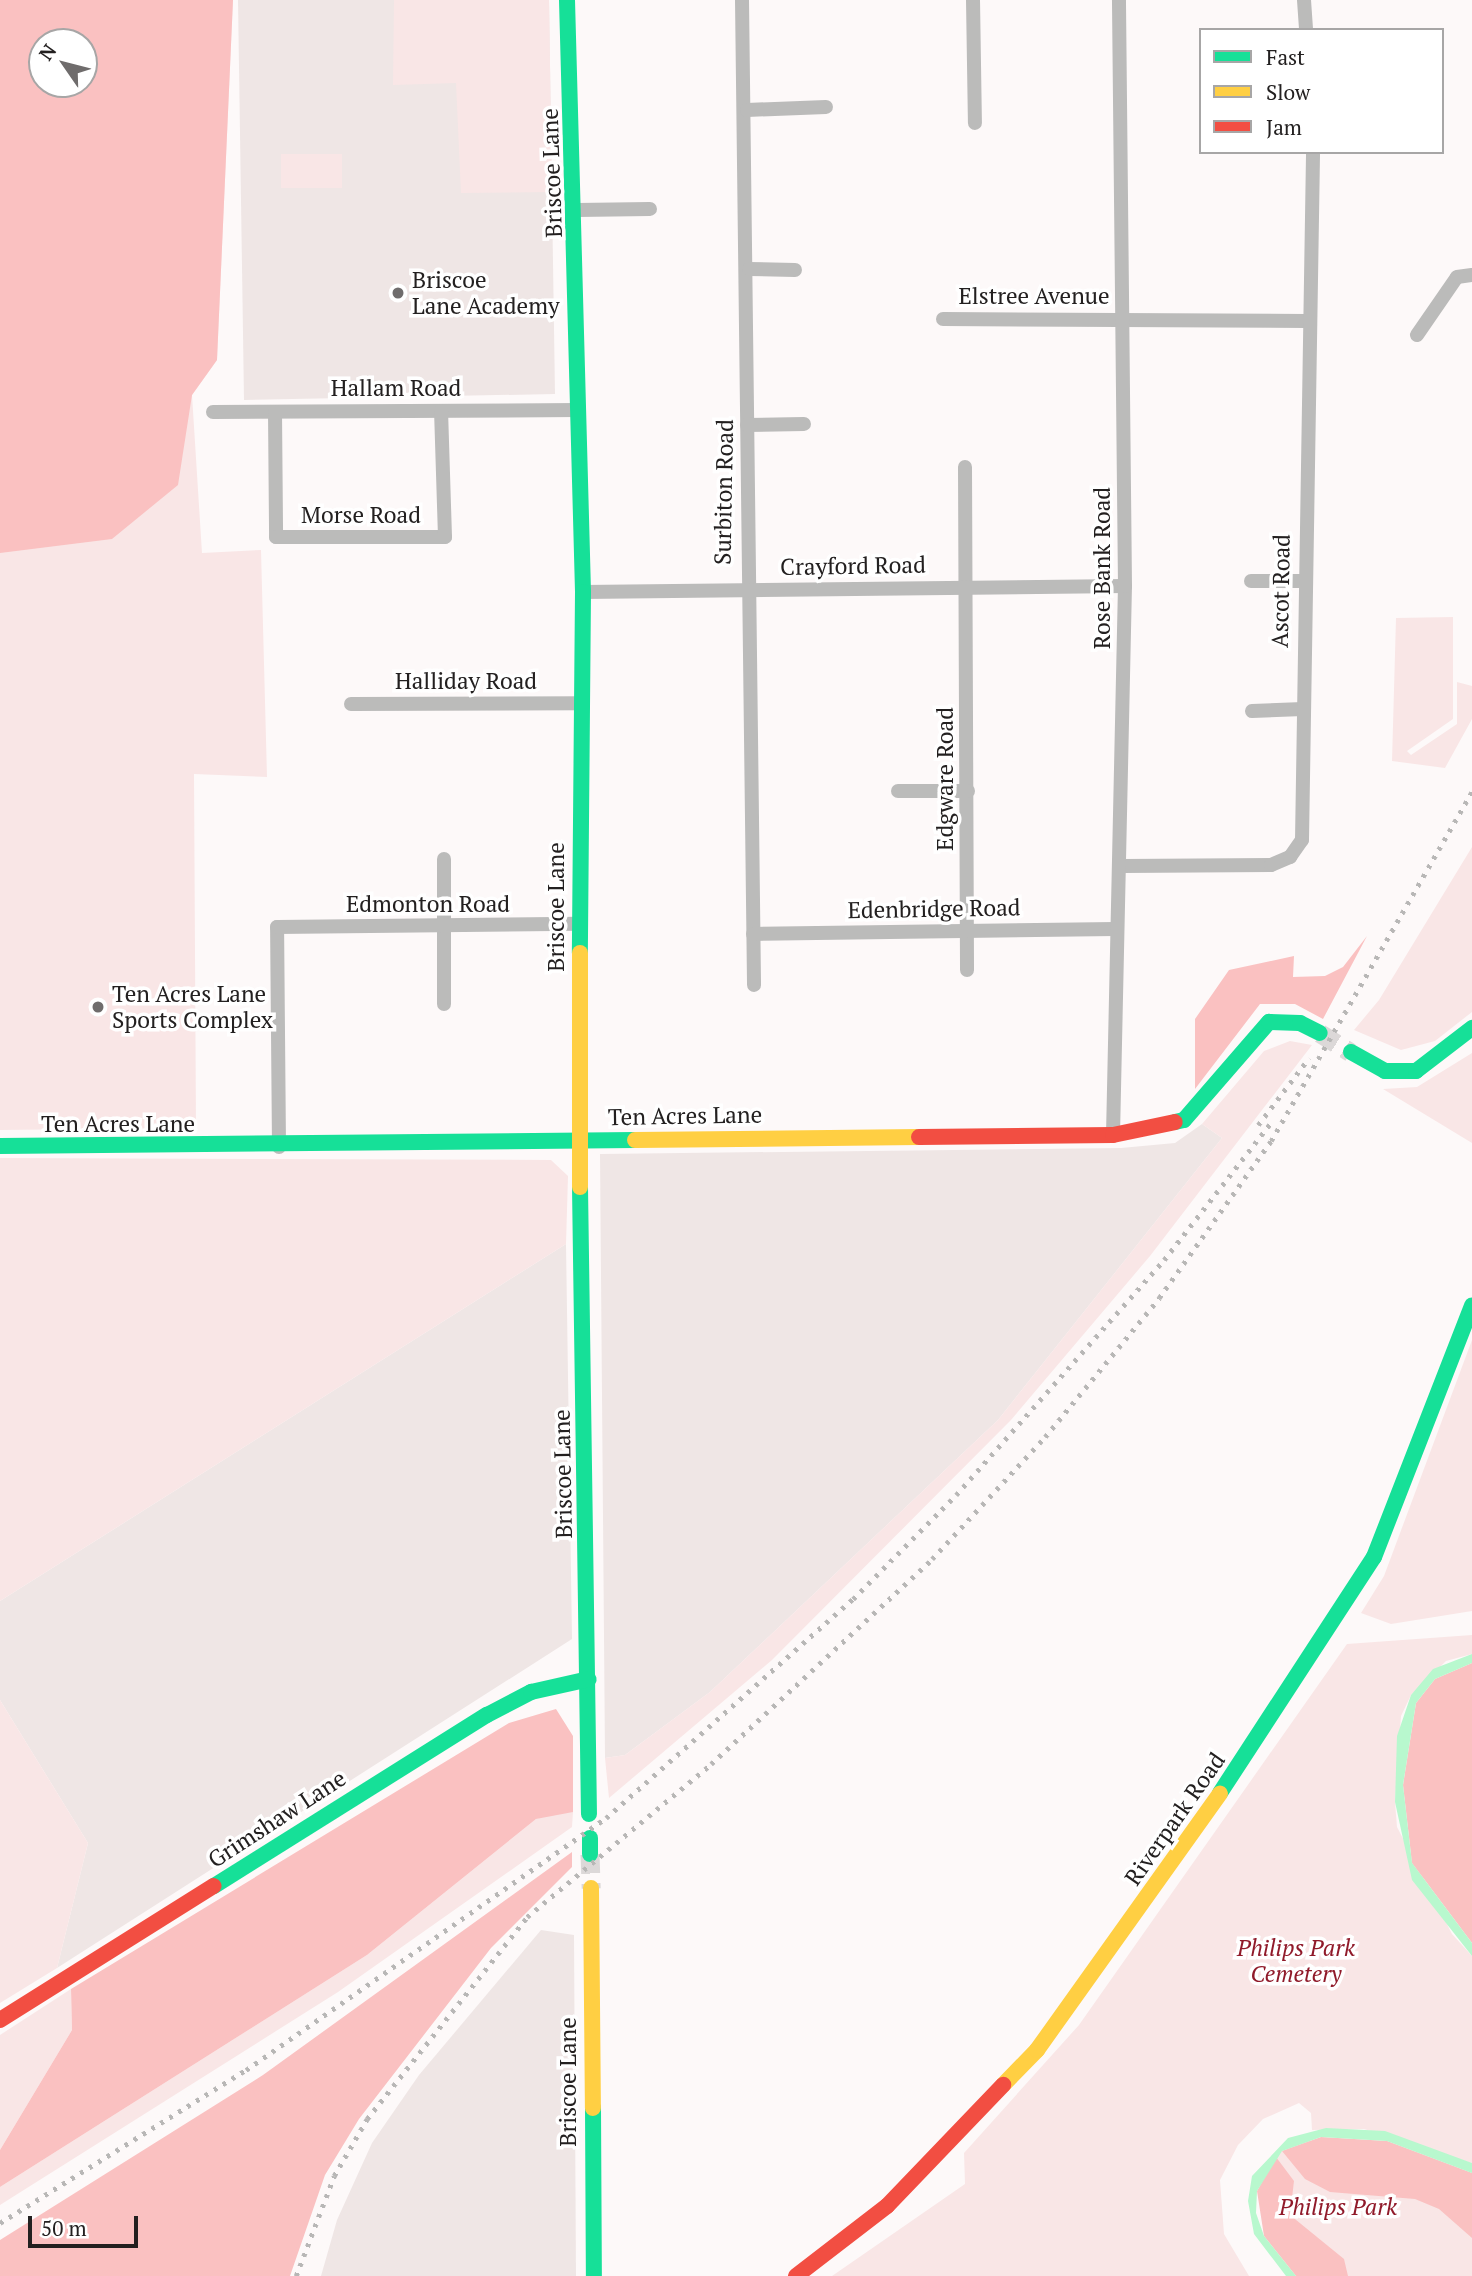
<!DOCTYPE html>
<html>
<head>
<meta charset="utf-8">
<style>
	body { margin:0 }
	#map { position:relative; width:1472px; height:2276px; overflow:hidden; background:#fdf9f9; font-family:"PT Serif",serif }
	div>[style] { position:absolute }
	.built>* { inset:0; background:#efe6e5 }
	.green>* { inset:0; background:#f9e6e6 }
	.forest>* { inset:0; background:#fac1c1 }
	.water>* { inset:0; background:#b8f8ce }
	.secondary-tunnel>* { height:19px; margin-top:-9.5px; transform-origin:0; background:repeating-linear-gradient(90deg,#dcd8d8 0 19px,transparent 0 29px) }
	.street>* { height:14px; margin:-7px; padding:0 7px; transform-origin:7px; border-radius:7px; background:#bbbbba }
	.fast>* { height:16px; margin:-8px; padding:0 8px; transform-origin:8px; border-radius:8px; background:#16e098 }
	.slow>* { height:16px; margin:-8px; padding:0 8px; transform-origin:8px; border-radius:8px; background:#ffcf43 }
	.jam>* { height:16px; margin:-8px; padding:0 8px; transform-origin:8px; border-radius:8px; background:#f24e42 }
	.rail>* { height:4.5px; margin-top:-2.25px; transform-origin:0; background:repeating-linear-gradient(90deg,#b8b7b6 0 3.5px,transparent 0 10.5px) }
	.dots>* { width:19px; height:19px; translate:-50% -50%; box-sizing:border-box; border:4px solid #fff; border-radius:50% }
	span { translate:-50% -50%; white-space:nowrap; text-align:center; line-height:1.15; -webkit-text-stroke:7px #fff; paint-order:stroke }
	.street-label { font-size:23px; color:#232020 }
	.poi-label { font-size:23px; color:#232020 }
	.left { translate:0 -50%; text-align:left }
	.park-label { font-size:23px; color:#901a2a; font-style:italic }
	.legend { position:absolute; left:1199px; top:28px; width:245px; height:126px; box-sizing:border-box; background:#fff; border:2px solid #a7a6a6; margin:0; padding:9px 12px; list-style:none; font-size:21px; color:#232020 }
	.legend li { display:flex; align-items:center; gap:14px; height:35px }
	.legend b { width:35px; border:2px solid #a7a6a6 }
	.north { position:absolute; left:28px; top:28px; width:70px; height:70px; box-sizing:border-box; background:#fff; border:2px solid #a7a6a6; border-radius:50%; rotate:305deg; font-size:19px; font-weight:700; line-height:28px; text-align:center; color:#232020 }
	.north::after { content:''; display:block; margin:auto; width:24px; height:32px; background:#6f6c6c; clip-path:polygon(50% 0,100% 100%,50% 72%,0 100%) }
	.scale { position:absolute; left:28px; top:2216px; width:110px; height:32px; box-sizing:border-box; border:4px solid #232020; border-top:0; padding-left:9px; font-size:21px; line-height:24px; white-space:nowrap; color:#232020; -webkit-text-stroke:5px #fff; paint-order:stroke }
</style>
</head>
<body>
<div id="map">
	<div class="built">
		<i style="clip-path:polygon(238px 0,549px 0,555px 394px,244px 400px)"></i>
		<i style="clip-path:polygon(1202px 1124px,1222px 1138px,998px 1420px,710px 1692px,625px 1755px,605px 1758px,600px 1154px,1121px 1148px,1175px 1143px)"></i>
		<i style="clip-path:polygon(566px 1244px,572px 1639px,57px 1968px,88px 1843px,0 1700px,0 1601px)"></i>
		<i style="clip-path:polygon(541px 1930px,574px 1935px,576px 2276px,321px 2276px,337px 2220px,372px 2143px,419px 2075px)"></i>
	</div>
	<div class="green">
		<i style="clip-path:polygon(evenodd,0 0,233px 0,217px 360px,192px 395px,202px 553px,261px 550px,267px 777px,194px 774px,196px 1128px,0 1130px,0 0,42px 42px,84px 42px,84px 84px,42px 84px,42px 42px)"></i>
		<i style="clip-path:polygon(394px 0,549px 0,552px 192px,461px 193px,456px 83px,393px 85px)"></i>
		<i style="clip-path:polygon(281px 154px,342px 154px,342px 188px,281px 188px)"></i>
		<i style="clip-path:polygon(1453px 617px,1453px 719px,1407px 751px,1411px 755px,1457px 724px,1457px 682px,1472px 686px,1472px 719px,1445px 768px,1392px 761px,1396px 618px)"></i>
		<i style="clip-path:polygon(1472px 847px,1472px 1012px,1435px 1041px,1401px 1050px,1354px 1030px,1379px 1000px)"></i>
		<i style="clip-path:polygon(1290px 1041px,1312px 1045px,1150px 1256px,1011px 1420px,772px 1660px,609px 1798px,605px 1758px,625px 1755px,710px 1692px,998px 1420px,1222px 1138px,1202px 1124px,1264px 1051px)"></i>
		<i style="clip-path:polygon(1472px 1053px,1472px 1143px,1383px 1089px,1417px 1087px)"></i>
		<i style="clip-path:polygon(0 1158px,551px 1160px,568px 1176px,566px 1244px,0 1601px)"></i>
		<i style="clip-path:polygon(1472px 1340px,1472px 1611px,1391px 1624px,1361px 1613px,1384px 1576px)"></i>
		<i style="clip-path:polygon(1472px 1635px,1472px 1654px,1446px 1661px,1411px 1695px,1401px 1716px,1395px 1802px,1397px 1827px,1452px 1934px,1472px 1956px,1472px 2163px,1364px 2129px,1312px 2130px,1311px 2113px,1299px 2103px,1263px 2119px,1238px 2145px,1220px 2180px,1224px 2234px,1249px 2276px,832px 2276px,965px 2184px,964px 2153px,1079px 2025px,1347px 1644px)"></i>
		<i style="clip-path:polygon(0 1700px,88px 1843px,57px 1968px,0 2003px)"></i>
		<i style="clip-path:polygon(557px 1812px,573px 1812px,572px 1827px,338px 1992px,0 2205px,0 2187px,367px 1955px,536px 1819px)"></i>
		<i style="clip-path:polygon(71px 1989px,72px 2030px,0 2150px,0 2035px)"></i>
		<i style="clip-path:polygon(1305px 2141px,1387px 2141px,1472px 2173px,1472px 2276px,1296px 2276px,1265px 2171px,1280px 2152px)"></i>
	</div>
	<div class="forest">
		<i style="clip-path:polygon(evenodd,0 0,233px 0,217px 360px,192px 395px,178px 485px,112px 539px,0 553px,0 0,84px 42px,84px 84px,42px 84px,42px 42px,84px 42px)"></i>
		<i style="clip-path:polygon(1367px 936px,1323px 1019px,1295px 1004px,1260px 1004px,1195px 1089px,1195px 1019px,1229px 970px,1294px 956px,1293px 977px,1325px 976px,1343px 967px)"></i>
		<i style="clip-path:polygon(1472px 1663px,1472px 1943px,1412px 1863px,1403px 1785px,1416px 1703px,1435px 1679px)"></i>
		<i style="clip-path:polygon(556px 1709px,573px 1736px,573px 1812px,536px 1819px,367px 1955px,0 2187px,0 2150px,72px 2030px,71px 1989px,509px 1723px)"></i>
		<i style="clip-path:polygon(572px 1852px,572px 1867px,491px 1948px,359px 2119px,325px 2175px,290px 2276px,0 2276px,0 2240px,263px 2075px)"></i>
		<i style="clip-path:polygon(1321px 2137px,1387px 2141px,1472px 2173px,1472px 2238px,1439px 2209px,1415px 2199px,1330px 2192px,1305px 2179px,1282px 2151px)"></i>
		<i style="clip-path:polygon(1276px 2157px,1294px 2181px,1290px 2215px,1344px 2259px,1348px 2276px,1296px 2276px,1264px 2236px,1257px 2191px)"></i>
	</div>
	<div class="water">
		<i style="clip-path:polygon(1472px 1654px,1472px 1663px,1435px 1679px,1416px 1703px,1403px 1785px,1412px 1863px,1472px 1943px,1472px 1956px,1412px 1880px,1395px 1802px,1397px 1736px,1411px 1695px,1433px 1669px)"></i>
		<i style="clip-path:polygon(1326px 2128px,1385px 2131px,1472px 2163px,1472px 2173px,1387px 2141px,1321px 2137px,1282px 2151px,1257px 2191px,1256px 2213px,1264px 2236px,1296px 2276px,1286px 2276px,1254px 2234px,1248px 2201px,1252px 2176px,1288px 2138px)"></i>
	</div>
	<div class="secondary-tunnel">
		<i style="left:1320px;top:1033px;width:36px;rotate:32deg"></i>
		<i style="left:590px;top:1854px;width:34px;rotate:88deg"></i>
	</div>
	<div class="street">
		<i style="left:742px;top:0;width:985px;rotate:89.3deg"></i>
		<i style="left:973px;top:0;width:123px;rotate:89.1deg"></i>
		<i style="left:1304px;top:0;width:30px;rotate:86deg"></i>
		<i style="left:747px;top:110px;width:79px;rotate:-2.2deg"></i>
		<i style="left:577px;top:210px;width:73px;rotate:-0.8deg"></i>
		<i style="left:749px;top:269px;width:46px;rotate:1.2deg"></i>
		<i style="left:943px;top:319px;width:364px;rotate:0.3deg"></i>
		<i style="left:1417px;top:335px;width:70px;rotate:-55.4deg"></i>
		<i style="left:1457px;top:277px;width:15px;rotate:-8deg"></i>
		<i style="left:213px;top:412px;width:365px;rotate:-0.3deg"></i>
		<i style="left:275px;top:412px;width:125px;rotate:89.5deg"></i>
		<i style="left:276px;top:537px;width:169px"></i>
		<i style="left:445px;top:537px;width:126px;rotate:-91.8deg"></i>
		<i style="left:747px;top:425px;width:57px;rotate:-1deg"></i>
		<i style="left:965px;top:467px;width:503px;rotate:89.77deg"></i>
		<i style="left:1251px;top:581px;width:52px"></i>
		<i style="left:583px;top:592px;width:542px;rotate:-0.63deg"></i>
		<i style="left:351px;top:704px;width:231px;rotate:-0.2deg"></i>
		<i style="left:1252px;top:711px;width:51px;rotate:-2.2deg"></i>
		<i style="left:898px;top:791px;width:70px"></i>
		<i style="left:444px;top:859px;width:145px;rotate:90deg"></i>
		<i style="left:1123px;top:866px;width:148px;rotate:-0.4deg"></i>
		<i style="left:1271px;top:865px;width:21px;rotate:-23deg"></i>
		<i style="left:1290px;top:857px;width:21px;rotate:-55deg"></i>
		<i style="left:1302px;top:840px;width:688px;rotate:-89.08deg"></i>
		<i style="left:753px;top:934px;width:362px;rotate:-0.8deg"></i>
		<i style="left:1113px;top:1135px;width:549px;rotate:-88.75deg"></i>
		<i style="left:1125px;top:586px;width:586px;rotate:-90.59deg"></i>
		<i style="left:279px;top:1147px;width:220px;rotate:-90.5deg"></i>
		<i style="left:277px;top:927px;width:301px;rotate:-0.6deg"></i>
	</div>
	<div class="fast">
		<i style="left:567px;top:0;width:592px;rotate:88.45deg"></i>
		<i style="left:583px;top:592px;width:361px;rotate:90.5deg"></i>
		<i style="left:1351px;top:1052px;width:39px;rotate:29deg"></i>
		<i style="left:1385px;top:1071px;width:31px"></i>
		<i style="left:1416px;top:1071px;width:71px;rotate:-37.5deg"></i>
		<i style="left:1175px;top:1122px;width:9px;rotate:-13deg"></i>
		<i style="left:1184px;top:1120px;width:130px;rotate:-49.1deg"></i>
		<i style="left:1269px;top:1022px;width:31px;rotate:2deg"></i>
		<i style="left:1300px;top:1023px;width:22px;rotate:27deg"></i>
		<i style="left:0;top:1146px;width:635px;rotate:-0.54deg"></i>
		<i style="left:580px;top:1187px;width:627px;rotate:89.18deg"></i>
		<i style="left:1220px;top:1793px;width:282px;rotate:-56.9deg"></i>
		<i style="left:1374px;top:1557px;width:270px;rotate:-68.7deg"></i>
		<i style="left:590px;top:1838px;width:16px;rotate:90deg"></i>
		<i style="left:214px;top:1886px;width:322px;rotate:-32.1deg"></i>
		<i style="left:487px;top:1715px;width:50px;rotate:-27.6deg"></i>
		<i style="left:531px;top:1692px;width:59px;rotate:-12.6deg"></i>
		<i style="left:593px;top:2108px;width:168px;rotate:89.7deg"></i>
	</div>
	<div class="slow">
		<i style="left:635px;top:1140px;width:284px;rotate:-0.6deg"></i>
		<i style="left:580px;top:1187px;width:234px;rotate:-90deg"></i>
		<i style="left:591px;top:1888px;width:220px;rotate:89.5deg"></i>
		<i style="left:1003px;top:2085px;width:49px;rotate:-45.8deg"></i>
		<i style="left:1037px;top:2050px;width:315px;rotate:-54.5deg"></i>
	</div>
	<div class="jam">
		<i style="left:919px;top:1137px;width:194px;rotate:-0.6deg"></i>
		<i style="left:1113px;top:1135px;width:63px;rotate:-11.8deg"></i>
		<i style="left:0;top:2020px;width:252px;rotate:-32.1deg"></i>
		<i style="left:796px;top:2276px;width:115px;rotate:-37.6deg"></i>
		<i style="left:887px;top:2206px;width:168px;rotate:-46.2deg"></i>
	</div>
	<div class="rail">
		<i style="left:1258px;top:1125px;width:84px;rotate:-52.7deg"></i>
		<i style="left:0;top:2223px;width:290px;rotate:-31.9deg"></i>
		<i style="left:246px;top:2070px;width:439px;rotate:-35deg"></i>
		<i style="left:606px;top:1818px;width:330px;rotate:-41.6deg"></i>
		<i style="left:853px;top:1599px;width:146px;rotate:-45.3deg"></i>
		<i style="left:956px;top:1495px;width:314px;rotate:-48.5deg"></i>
		<i style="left:1164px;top:1260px;width:177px;rotate:-52.1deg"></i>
		<i style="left:296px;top:2276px;width:107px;rotate:-69.2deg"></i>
		<i style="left:334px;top:2176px;width:66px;rotate:-59.9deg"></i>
		<i style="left:367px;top:2119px;width:258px;rotate:-51.6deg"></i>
		<i style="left:527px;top:1917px;width:239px;rotate:-39.7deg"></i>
		<i style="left:711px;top:1764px;width:301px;rotate:-42.8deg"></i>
		<i style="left:932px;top:1559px;width:166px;rotate:-47.2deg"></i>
		<i style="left:1045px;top:1437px;width:180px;rotate:-50.6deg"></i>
		<i style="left:1159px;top:1298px;width:193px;rotate:-54.5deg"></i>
		<i style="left:1271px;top:1141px;width:404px;rotate:-60.1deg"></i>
	</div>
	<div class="dots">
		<i style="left:398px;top:293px;background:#6f6c6c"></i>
		<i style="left:98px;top:1007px;background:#6f6c6c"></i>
	</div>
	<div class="street-label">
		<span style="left:552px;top:173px;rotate:-92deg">Briscoe Lane</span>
		<span style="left:1034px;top:296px">Elstree Avenue</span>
		<span style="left:396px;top:388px">Hallam Road</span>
		<span style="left:724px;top:492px;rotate:-89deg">Surbiton Road</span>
		<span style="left:361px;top:515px">Morse Road</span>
		<span style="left:853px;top:566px;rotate:-1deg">Crayford Road</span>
		<span style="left:1102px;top:568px;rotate:-90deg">Rose Bank Road</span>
		<span style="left:1281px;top:591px;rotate:-89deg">Ascot Road</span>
		<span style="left:466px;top:681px">Halliday Road</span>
		<span style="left:945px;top:779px;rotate:-90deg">Edgware Road</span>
		<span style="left:428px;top:904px">Edmonton Road</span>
		<span style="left:556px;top:907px;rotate:-90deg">Briscoe Lane</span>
		<span style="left:934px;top:909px;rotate:-1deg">Edenbridge Road</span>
		<span style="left:685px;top:1116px;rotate:-1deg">Ten Acres Lane</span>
		<span style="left:118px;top:1124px">Ten Acres Lane</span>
		<span style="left:563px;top:1474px;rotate:-91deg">Briscoe Lane</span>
		<span style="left:277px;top:1819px;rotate:-33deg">Grimshaw Lane</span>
		<span style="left:1175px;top:1819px;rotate:-55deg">Riverpark Road</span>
		<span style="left:568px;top:2082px;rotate:-90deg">Briscoe Lane</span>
	</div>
	<div class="poi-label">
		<span class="left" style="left:412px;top:293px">Briscoe<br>Lane Academy</span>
		<span class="left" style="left:112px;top:1007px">Ten Acres Lane<br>Sports Complex</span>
	</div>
	<div class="park-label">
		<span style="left:1296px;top:1961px">Philips Park<br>Cemetery</span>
		<span style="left:1338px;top:2207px">Philips Park</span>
	</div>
	<ul class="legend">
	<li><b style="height:9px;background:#16e098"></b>Fast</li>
	<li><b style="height:9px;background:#ffcf43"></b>Slow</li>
	<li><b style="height:9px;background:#f24e42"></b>Jam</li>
	</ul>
	<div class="north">N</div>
	<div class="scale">50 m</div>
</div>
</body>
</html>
